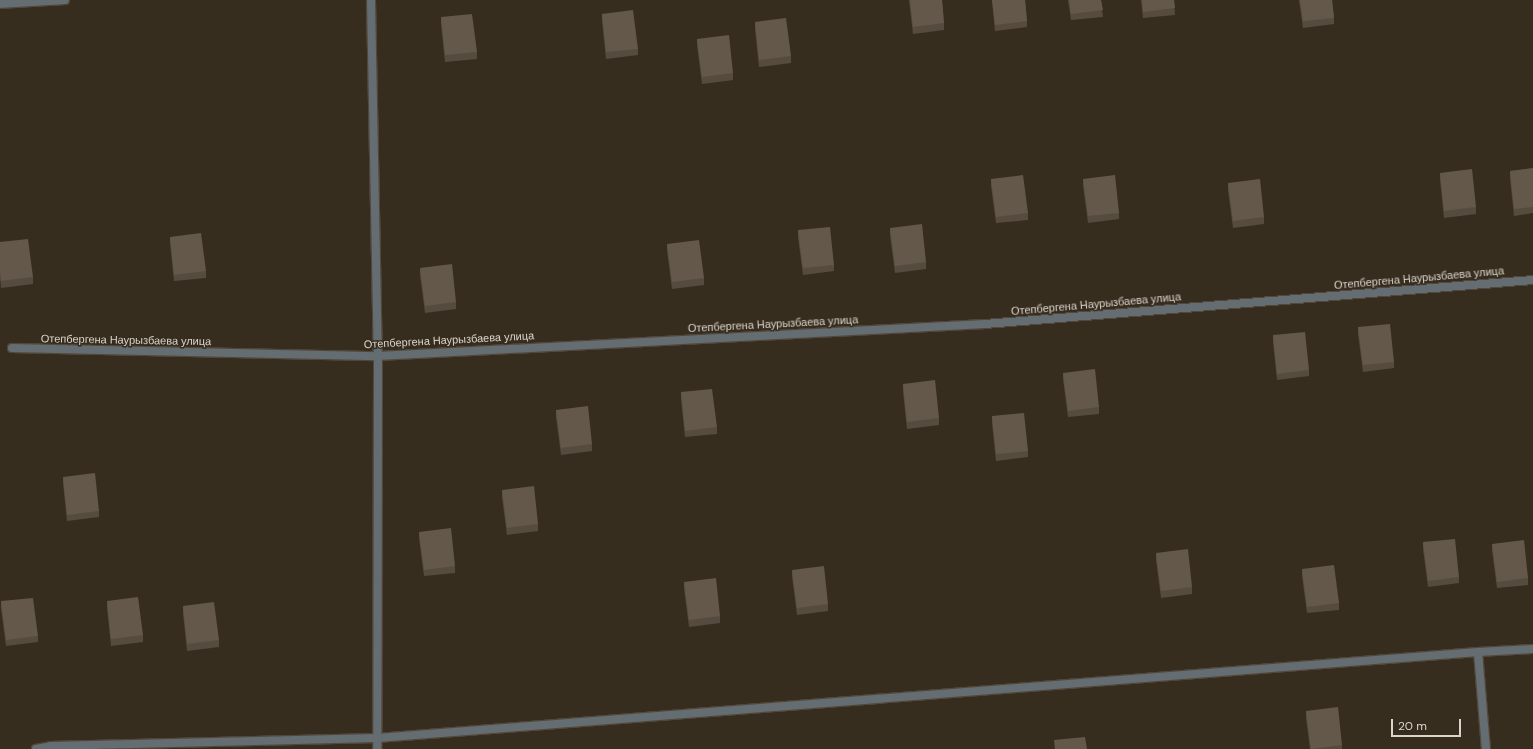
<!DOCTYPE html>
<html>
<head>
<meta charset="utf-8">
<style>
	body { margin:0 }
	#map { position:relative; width:1533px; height:749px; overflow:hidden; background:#372d1f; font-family:"DM Sans",sans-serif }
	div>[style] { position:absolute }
	.roads { filter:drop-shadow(1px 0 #51483b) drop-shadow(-1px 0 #51483b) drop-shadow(0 1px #51483b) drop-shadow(0 -1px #51483b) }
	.lane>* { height:8px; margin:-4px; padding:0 4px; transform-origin:4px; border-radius:4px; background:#646d71 }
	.street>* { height:8px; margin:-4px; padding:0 4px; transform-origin:4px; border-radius:4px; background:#646d71 }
	.wall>* { inset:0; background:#554c3f }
	.building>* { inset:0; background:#635849 }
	span { translate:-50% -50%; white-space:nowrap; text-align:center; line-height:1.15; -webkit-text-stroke:3px #372d1f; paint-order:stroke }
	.street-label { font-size:11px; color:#dad4cb }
	.scale { position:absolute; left:1391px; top:719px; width:70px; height:18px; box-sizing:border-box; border:2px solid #dad4cb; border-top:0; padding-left:5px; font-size:12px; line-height:14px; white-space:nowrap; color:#dad4cb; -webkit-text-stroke:3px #372d1f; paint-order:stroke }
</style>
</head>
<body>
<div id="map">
	<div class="roads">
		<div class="lane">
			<i style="left:1478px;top:652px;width:97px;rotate:85.3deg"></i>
			<i style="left:377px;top:738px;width:1104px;rotate:-4.47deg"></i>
			<i style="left:1478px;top:652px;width:55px;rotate:-3.1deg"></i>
		</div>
		<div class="street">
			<i style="left:371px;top:0;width:356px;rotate:88.9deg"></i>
			<i style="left:378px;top:356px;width:393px;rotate:90.1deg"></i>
			<i style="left:0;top:4px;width:65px;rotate:-3.5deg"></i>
			<i style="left:12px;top:348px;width:366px;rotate:1.3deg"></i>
			<i style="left:378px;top:356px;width:608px;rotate:-3.02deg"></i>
			<i style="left:985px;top:324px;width:550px;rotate:-4.59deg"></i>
			<i style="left:36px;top:749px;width:15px;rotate:-11deg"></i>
			<i style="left:51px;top:746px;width:326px;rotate:-1.4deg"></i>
		</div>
	</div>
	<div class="wall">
		<i style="clip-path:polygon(909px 0,942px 0,944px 23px,944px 30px,913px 34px)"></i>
		<i style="clip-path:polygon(992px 0,1025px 0,1027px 21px,1027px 27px,995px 31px)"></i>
		<i style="clip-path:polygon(1068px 0,1101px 0,1103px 17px,1071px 20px)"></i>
		<i style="clip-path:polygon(1141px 0,1174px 0,1175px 15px,1143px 18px)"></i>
		<i style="clip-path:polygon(1299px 0,1332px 0,1334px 18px,1334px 24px,1303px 28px)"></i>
		<i style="clip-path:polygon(602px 14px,638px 49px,638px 55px,606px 59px,602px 21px)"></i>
		<i style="clip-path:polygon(441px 17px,477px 52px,477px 59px,445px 62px,441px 24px)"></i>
		<i style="clip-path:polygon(755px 22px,791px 56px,791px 63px,759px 67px,755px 29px)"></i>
		<i style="clip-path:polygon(697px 39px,733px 73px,733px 80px,702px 84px,697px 45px)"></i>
		<i style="clip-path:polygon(1533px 168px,1533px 213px,1514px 216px,1510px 178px,1510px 171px)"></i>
		<i style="clip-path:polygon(1440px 173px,1476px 207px,1476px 214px,1444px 218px,1440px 180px)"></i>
		<i style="clip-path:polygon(991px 179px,1028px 213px,1028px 220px,996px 223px,991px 186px)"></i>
		<i style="clip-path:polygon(1083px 179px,1119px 213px,1119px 219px,1088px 223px,1083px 185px)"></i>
		<i style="clip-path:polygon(1228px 183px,1264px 217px,1264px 224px,1233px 228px,1228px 190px)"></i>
		<i style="clip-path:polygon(890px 228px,926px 262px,926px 269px,895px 273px,890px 235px)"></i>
		<i style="clip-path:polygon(798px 230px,834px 265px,834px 271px,803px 275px,798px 237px)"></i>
		<i style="clip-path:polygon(170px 237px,206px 271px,206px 278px,174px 281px,170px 243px)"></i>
		<i style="clip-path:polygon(0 242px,33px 277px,33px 284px,1px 288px,0 277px)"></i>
		<i style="clip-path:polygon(667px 244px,704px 278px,704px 285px,672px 289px,667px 250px)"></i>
		<i style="clip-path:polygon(420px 268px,456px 302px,456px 309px,425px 313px,420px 275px)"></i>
		<i style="clip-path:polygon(1358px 327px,1394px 362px,1394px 368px,1363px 372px,1358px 334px)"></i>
		<i style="clip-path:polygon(1273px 335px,1309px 370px,1309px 376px,1277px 380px,1273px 342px)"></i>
		<i style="clip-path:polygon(1063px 373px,1099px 407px,1099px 414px,1068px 417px,1063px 379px)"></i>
		<i style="clip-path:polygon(903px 384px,939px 418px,939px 425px,907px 429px,903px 391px)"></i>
		<i style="clip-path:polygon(681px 392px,717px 427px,717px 434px,685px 437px,681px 399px)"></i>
		<i style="clip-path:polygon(556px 410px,592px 444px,592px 451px,561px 455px,556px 417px)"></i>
		<i style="clip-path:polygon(992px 416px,1028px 451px,1028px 457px,996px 461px,992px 423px)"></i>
		<i style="clip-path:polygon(63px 477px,99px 511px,99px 517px,67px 521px,63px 483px)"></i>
		<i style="clip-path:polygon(502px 490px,538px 524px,538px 531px,507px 535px,502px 497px)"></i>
		<i style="clip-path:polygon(419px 532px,455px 566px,455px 573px,424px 576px,419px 538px)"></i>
		<i style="clip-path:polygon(1423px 542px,1459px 577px,1459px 583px,1428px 587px,1423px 549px)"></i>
		<i style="clip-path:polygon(1492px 544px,1528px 578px,1528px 585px,1497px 588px,1492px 550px)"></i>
		<i style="clip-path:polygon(1156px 553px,1192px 587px,1192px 594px,1161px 598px,1156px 560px)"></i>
		<i style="clip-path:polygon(1302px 569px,1339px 603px,1339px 610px,1307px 613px,1302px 576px)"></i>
		<i style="clip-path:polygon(792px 570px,828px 604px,828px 611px,797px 615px,792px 576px)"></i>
		<i style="clip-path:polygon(684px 582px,720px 616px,720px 623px,689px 627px,684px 588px)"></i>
		<i style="clip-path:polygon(1px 601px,38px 636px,38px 642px,6px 646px,1px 608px)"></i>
		<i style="clip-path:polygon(107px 601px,143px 635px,143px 642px,111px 646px,107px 608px)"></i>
		<i style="clip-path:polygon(183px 606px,219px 640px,219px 647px,187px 651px,183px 613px)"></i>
		<i style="clip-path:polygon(1306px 711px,1342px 745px,1342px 749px,1310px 749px,1306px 718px)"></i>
	</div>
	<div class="building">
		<i style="clip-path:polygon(910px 0,942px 0,944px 23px,913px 27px)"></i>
		<i style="clip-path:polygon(992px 0,1025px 0,1027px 21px,995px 25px)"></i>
		<i style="clip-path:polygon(1069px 0,1101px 0,1103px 10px,1071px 14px)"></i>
		<i style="clip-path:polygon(1142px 0,1174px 0,1175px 8px,1143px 12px)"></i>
		<i style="clip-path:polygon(1300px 0,1332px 0,1334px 18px,1303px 21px)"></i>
		<i style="clip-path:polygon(633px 10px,638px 49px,606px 52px,602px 14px)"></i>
		<i style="clip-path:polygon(472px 14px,477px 52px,445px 55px,441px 17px)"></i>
		<i style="clip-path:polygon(786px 18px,791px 56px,759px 60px,755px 22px)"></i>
		<i style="clip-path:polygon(729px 35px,733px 73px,702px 77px,697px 39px)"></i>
		<i style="clip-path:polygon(1533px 168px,1533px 207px,1514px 209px,1510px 171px)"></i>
		<i style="clip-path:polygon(1472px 169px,1476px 207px,1444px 211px,1440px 173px)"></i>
		<i style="clip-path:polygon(1023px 175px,1028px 213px,996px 217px,991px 179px)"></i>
		<i style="clip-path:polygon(1115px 175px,1119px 213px,1088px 216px,1083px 179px)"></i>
		<i style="clip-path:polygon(1260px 179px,1264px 217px,1233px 221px,1228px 183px)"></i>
		<i style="clip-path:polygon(922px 224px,926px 262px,895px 266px,890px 228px)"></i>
		<i style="clip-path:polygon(830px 227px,834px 265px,803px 268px,798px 230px)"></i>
		<i style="clip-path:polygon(201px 233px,206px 271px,174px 275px,170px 237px)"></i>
		<i style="clip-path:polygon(28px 239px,33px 277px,1px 281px,0 270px,0 242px)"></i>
		<i style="clip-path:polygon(699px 240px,704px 278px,672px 282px,667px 244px)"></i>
		<i style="clip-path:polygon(452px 264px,456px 302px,425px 306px,420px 268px)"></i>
		<i style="clip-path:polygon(1390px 324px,1394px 362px,1363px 365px,1358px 327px)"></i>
		<i style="clip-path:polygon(1305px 332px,1309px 370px,1277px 374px,1273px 335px)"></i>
		<i style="clip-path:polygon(1095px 369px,1099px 407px,1068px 411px,1063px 373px)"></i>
		<i style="clip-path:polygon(935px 380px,939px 418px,907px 422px,903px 384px)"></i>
		<i style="clip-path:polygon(712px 389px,717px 427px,685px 431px,681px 392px)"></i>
		<i style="clip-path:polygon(588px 406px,592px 444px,561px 448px,556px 410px)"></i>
		<i style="clip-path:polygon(1024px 413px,1028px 451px,996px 454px,992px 416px)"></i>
		<i style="clip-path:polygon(95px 473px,99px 511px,67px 515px,63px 477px)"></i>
		<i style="clip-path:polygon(534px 486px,538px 524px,507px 528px,502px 490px)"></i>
		<i style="clip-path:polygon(451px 528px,455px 566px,424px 570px,419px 532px)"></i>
		<i style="clip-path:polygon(1455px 539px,1459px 577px,1428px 581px,1423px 542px)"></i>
		<i style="clip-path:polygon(1524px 540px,1528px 578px,1497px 582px,1492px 544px)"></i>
		<i style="clip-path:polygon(1188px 549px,1192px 587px,1161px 591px,1156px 553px)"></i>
		<i style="clip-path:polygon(1334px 565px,1339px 603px,1307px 607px,1302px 569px)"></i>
		<i style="clip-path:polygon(824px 566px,828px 604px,797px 608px,792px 570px)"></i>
		<i style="clip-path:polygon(716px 578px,720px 616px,689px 620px,684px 582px)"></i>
		<i style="clip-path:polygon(138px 597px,143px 635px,111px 639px,107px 601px)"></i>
		<i style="clip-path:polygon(33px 598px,38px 636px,6px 640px,1px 601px)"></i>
		<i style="clip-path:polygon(214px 602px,219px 640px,187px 644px,183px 606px)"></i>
		<i style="clip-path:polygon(1338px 707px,1342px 745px,1311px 749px,1306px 711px)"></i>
		<i style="clip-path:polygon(1085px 737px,1087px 749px,1055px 749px,1054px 740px)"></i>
	</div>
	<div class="street-label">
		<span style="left:1419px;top:278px;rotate:-5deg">Отепбергена Наурызбаева улица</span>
		<span style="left:1096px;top:304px;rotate:-5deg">Отепбергена Наурызбаева улица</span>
		<span style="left:773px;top:324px;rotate:-3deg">Отепбергена Наурызбаева улица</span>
		<span style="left:126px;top:340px;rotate:1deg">Отепбергена Наурызбаева улица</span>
		<span style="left:449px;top:340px;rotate:-3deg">Отепбергена Наурызбаева улица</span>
	</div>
	<div class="scale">20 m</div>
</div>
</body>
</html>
